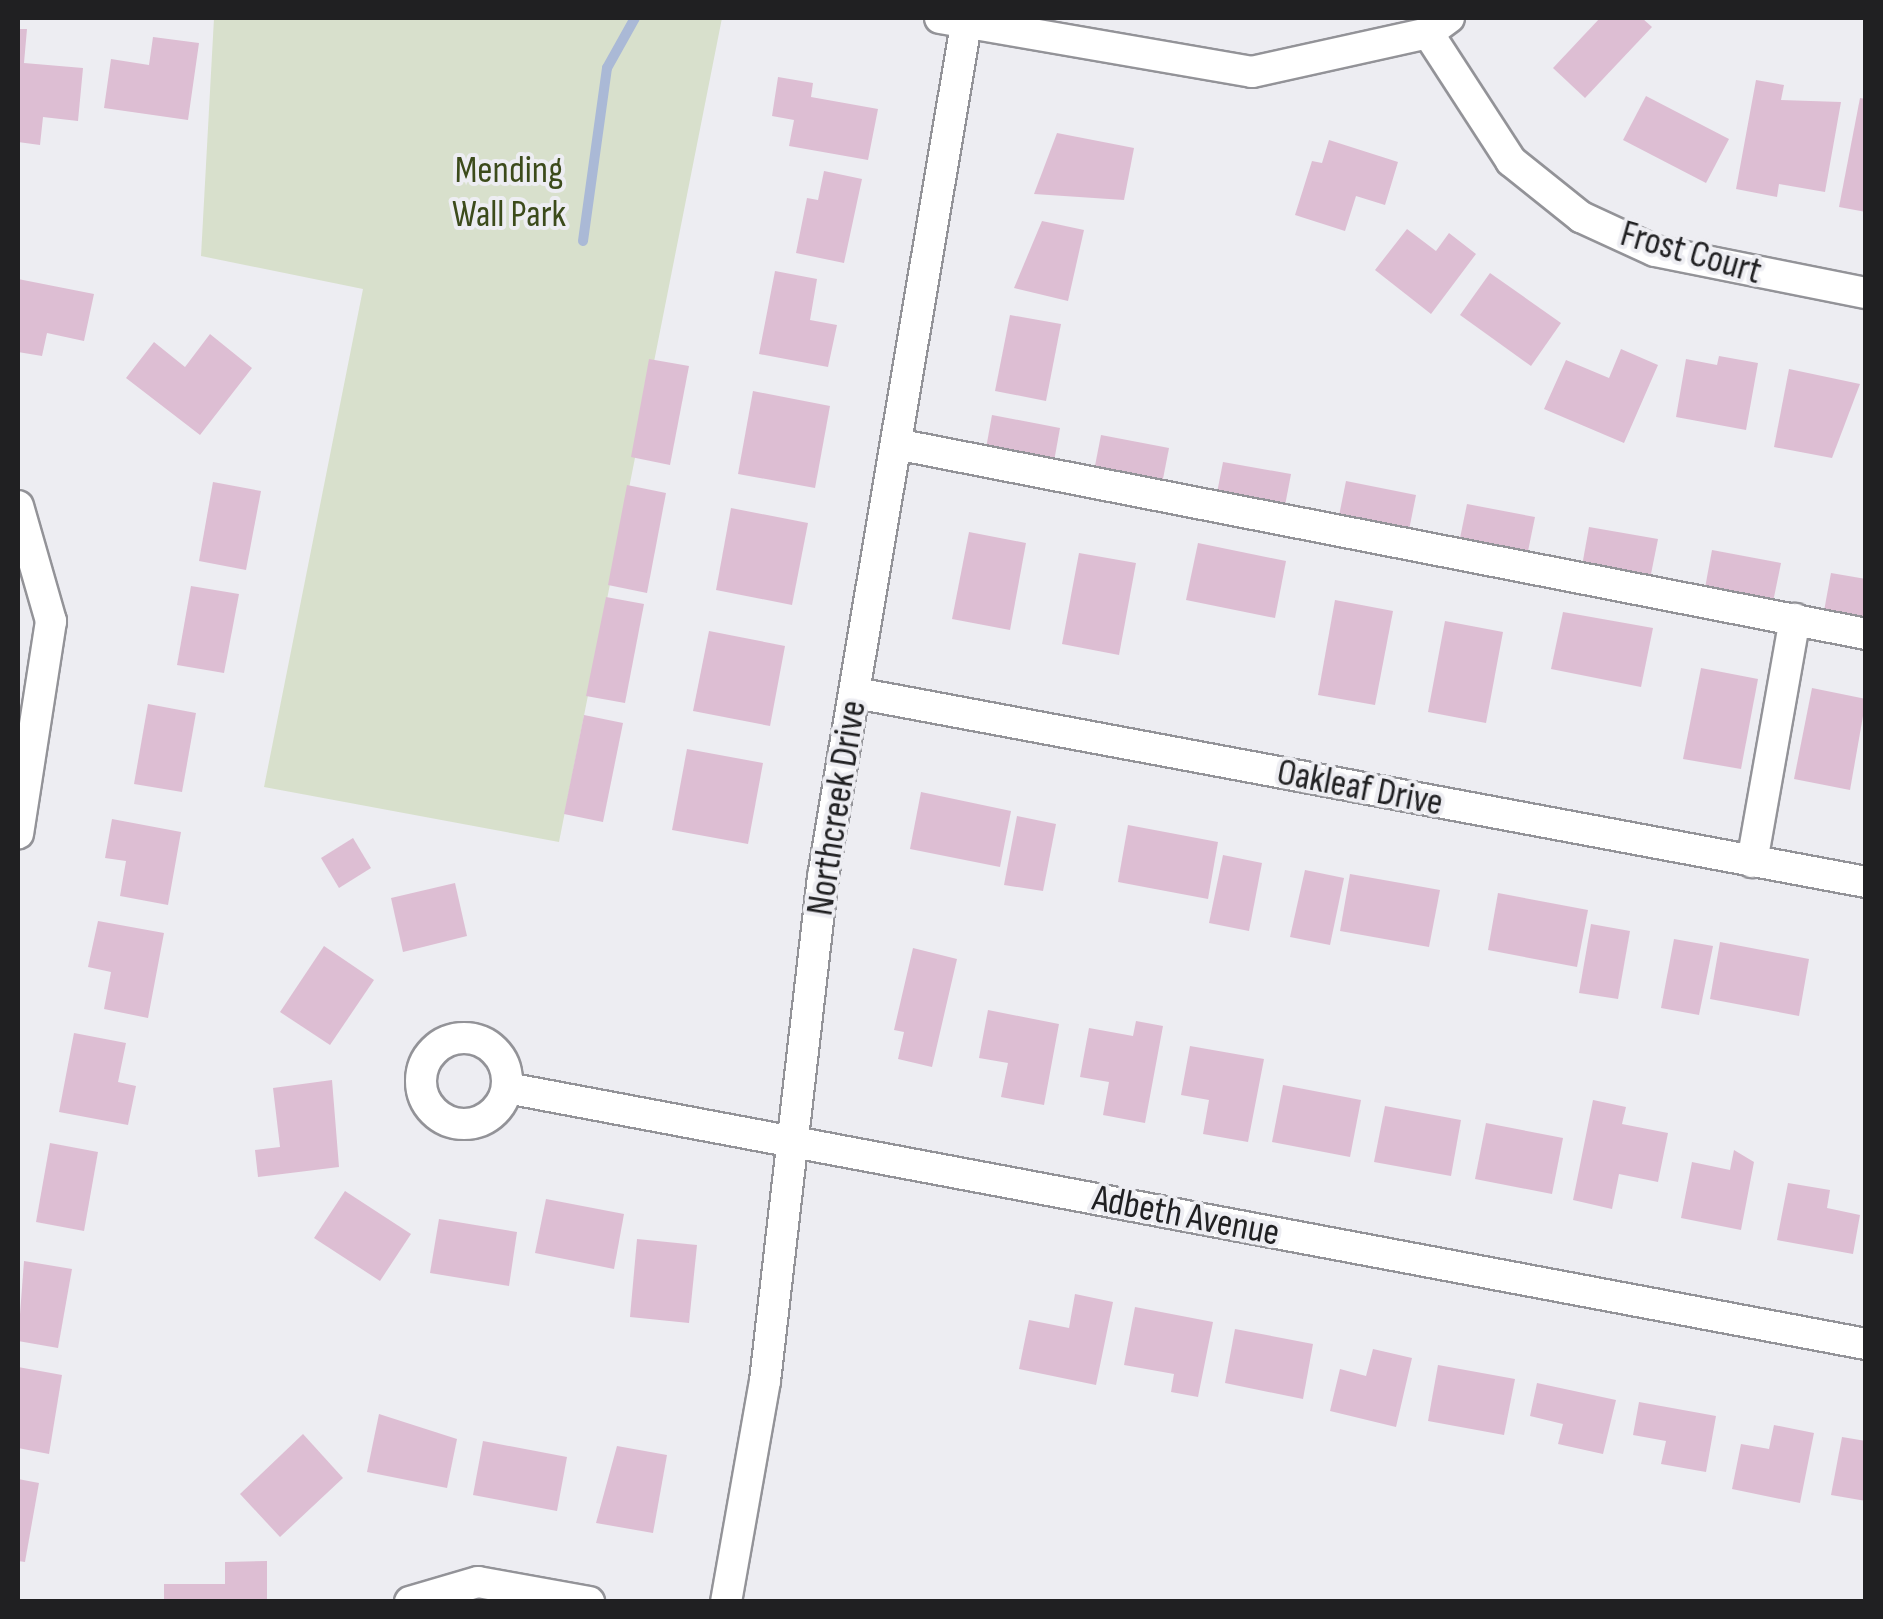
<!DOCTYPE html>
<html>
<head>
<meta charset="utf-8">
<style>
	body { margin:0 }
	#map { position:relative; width:1883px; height:1619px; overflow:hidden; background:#ededf2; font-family:"Sofia Sans Condensed",sans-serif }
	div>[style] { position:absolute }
	.green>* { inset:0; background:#d8e0cc }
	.stream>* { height:10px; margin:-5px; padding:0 5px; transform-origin:5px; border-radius:5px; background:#aab9d6 }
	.building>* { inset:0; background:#ddbed3 }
	.roads { filter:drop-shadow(2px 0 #939398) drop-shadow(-2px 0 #939398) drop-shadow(0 2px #939398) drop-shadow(0 -2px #939398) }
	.street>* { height:30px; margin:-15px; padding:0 15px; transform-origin:15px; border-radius:15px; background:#fff }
	.street>.ring { margin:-15px; padding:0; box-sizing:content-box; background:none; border:30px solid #fff; border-radius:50% }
	span { translate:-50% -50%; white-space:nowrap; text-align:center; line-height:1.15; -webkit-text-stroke:8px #ededf2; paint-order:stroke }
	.park-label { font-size:38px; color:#3c4b1b }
	.street-label { font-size:38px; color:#202022 }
	.frame { position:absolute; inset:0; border:20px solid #202022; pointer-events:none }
</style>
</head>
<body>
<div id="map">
	<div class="green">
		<i style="clip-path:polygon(214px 18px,722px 18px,559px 842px,264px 787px,363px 289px,201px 256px)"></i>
	</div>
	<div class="stream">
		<i style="left:583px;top:241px;width:175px;rotate:-82.1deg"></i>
		<i style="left:607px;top:68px;width:57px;rotate:-60.8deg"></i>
	</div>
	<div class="building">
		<i style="clip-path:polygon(1600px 18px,1642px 18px,1652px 27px,1585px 98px,1553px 68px)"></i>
		<i style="clip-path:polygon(18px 29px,27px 29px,24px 63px,83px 68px,78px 121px,43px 117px,40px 145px,18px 142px)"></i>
		<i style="clip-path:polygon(153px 37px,199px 43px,188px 120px,104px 108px,111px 59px,149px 65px)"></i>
		<i style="clip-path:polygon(778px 77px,813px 83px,811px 97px,878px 109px,868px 160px,789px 146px,794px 120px,772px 116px)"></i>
		<i style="clip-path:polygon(1756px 80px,1784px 85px,1781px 100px,1841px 102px,1825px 192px,1779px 184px,1777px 197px,1736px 189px)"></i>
		<i style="clip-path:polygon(1646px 96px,1729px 139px,1706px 183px,1623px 140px)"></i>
		<i style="clip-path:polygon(1860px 98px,1866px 99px,1866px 212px,1839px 207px)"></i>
		<i style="clip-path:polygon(1057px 133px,1134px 148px,1124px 200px,1034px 194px)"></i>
		<i style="clip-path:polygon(1329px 140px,1398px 162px,1385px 205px,1356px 196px,1345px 231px,1295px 215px,1312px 161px,1322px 163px)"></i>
		<i style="clip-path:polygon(824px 171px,862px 179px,844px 263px,796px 253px,807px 198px,818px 200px)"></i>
		<i style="clip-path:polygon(1042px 221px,1084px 230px,1068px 301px,1014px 288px)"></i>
		<i style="clip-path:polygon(1407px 229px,1436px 251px,1449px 233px,1476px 254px,1431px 314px,1375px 270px)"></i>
		<i style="clip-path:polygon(775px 271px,817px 279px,810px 320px,837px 325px,828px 367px,759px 354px)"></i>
		<i style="clip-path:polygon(1490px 273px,1561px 323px,1531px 366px,1460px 315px)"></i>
		<i style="clip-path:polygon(18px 279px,94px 294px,84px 341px,47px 333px,42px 356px,18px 352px)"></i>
		<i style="clip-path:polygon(1010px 315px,1061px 324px,1046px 401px,995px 391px)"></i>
		<i style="clip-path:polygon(210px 334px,252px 368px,200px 435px,126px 378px,154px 342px,185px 367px)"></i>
		<i style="clip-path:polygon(1621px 349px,1658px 365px,1624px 443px,1544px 409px,1566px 360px,1609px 378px)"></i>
		<i style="clip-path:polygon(1719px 356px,1758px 363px,1746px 430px,1676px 417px,1686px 359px,1717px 365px)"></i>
		<i style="clip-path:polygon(649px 359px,689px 366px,670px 465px,631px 457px)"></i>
		<i style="clip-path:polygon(1789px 369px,1860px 384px,1832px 458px,1774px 447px)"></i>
		<i style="clip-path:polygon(753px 391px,830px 406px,815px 488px,738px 474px)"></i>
		<i style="clip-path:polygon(992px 415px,1060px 428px,1053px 467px,985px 454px)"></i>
		<i style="clip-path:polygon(1101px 435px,1169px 448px,1161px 489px,1093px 476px)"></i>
		<i style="clip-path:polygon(1223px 462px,1291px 474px,1284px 511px,1216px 498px)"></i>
		<i style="clip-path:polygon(1346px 481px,1416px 495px,1408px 535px,1338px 521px)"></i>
		<i style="clip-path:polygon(213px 482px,261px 491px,246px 570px,199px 561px)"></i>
		<i style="clip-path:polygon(627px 485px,666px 493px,647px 593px,608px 585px)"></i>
		<i style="clip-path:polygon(1467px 504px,1535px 517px,1527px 556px,1459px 543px)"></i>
		<i style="clip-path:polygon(731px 508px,808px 523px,792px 605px,716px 590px)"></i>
		<i style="clip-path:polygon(1589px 527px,1658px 539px,1650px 579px,1582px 566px)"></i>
		<i style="clip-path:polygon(969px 532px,1026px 543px,1010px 630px,952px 619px)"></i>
		<i style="clip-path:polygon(1198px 543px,1286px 561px,1275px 618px,1186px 600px)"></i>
		<i style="clip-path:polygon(1712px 550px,1781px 563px,1773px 602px,1705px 588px)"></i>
		<i style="clip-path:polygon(1079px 553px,1136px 563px,1119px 655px,1062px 644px)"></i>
		<i style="clip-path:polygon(1831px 573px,1866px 579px,1866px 618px,1824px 611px)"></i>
		<i style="clip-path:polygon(191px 586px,239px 594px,224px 673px,177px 665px)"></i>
		<i style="clip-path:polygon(606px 597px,644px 604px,625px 703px,586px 696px)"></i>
		<i style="clip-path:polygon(1335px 600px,1393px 611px,1375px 705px,1318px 695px)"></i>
		<i style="clip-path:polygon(1563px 612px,1653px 628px,1641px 687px,1551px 669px)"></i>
		<i style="clip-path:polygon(1445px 621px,1503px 632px,1486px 723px,1428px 712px)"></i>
		<i style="clip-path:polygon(709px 631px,785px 646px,770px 726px,693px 711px)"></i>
		<i style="clip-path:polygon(1701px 668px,1758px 679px,1741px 769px,1683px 759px)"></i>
		<i style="clip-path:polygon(1812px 688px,1866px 699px,1850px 790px,1794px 779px)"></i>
		<i style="clip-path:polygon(148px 704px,196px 713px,182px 792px,134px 784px)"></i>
		<i style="clip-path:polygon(584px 715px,623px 723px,603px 822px,564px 814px)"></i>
		<i style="clip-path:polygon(687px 749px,763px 763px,748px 844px,672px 830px)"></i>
		<i style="clip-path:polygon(921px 792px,1011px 811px,1000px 867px,910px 849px)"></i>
		<i style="clip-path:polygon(1017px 816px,1056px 824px,1043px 891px,1004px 885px)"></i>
		<i style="clip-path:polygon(112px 819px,181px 832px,168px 905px,120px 896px,126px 861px,105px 858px)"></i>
		<i style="clip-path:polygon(1128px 825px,1218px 842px,1208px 899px,1118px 882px)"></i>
		<i style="clip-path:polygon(353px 838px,371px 868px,339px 888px,321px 858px)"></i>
		<i style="clip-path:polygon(1223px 855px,1262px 863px,1249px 931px,1209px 923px)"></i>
		<i style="clip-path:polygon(1305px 870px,1344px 878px,1330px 945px,1290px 937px)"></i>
		<i style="clip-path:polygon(1350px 874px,1440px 890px,1429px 947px,1340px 931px)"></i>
		<i style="clip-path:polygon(455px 883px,467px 936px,403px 952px,391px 898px)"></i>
		<i style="clip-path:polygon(1498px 893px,1588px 910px,1577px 967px,1488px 950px)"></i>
		<i style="clip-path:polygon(98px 921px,164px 933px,148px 1018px,104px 1009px,111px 972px,88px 967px)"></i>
		<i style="clip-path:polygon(1591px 924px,1630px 931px,1618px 999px,1579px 993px)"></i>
		<i style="clip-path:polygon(1674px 939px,1713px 946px,1699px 1015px,1661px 1008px)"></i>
		<i style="clip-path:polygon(1720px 942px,1809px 959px,1799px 1016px,1710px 999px)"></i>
		<i style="clip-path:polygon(324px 946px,374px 980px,330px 1045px,280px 1012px)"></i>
		<i style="clip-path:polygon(913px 948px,957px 959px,932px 1067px,898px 1059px,904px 1032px,894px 1030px)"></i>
		<i style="clip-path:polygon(988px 1010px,1059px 1024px,1044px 1105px,1001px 1097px,1008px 1063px,979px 1058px)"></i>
		<i style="clip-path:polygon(1136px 1021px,1163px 1026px,1145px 1123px,1103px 1115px,1109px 1082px,1080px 1077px,1089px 1028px,1133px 1036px)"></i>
		<i style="clip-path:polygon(74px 1033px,126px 1043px,118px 1082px,136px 1086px,128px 1125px,59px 1112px)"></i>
		<i style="clip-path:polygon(1190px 1046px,1264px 1059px,1248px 1142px,1203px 1134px,1209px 1100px,1181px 1095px)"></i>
		<i style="clip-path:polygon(332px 1080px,339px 1167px,258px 1177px,255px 1150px,280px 1147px,273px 1088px)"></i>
		<i style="clip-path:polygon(1283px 1085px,1361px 1100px,1350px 1157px,1272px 1142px)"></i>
		<i style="clip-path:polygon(1593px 1100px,1626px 1107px,1622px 1124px,1668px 1133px,1658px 1182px,1619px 1174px,1612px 1209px,1573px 1200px)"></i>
		<i style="clip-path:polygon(1385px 1106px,1461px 1120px,1451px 1176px,1374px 1162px)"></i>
		<i style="clip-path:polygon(1486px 1123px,1563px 1138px,1552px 1194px,1475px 1179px)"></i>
		<i style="clip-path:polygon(50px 1143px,98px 1152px,84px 1231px,36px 1222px)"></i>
		<i style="clip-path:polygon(1734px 1150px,1754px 1162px,1741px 1230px,1681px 1218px,1692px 1162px,1730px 1170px)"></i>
		<i style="clip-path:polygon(1788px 1183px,1830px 1190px,1827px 1208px,1860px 1215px,1853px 1254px,1777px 1240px)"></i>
		<i style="clip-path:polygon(345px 1191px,411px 1234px,380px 1281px,314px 1238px)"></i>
		<i style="clip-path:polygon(546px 1199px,624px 1214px,614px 1269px,535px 1253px)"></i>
		<i style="clip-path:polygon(439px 1219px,517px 1232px,509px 1286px,430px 1273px)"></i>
		<i style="clip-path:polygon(637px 1239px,697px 1245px,689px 1323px,630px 1317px)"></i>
		<i style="clip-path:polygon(24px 1261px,72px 1269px,58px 1348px,18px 1341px)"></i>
		<i style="clip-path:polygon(1075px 1294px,1113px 1302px,1096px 1385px,1019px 1369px,1029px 1320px,1069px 1328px)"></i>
		<i style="clip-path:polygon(1135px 1307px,1213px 1322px,1198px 1397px,1171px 1392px,1174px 1374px,1124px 1365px)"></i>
		<i style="clip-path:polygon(1235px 1329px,1313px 1344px,1303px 1399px,1225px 1383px)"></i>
		<i style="clip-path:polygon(1373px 1349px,1412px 1358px,1396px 1427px,1330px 1411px,1340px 1369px,1366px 1376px)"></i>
		<i style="clip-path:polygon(1438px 1365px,1515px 1379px,1504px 1435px,1428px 1421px)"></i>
		<i style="clip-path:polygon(18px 1367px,62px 1375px,49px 1454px,18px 1448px)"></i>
		<i style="clip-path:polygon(1537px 1383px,1616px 1400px,1603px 1454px,1558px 1444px,1563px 1424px,1530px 1416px)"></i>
		<i style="clip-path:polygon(1639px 1402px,1716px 1416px,1706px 1472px,1661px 1464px,1666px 1441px,1633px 1435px)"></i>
		<i style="clip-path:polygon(379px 1414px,457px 1439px,447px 1488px,367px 1472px)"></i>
		<i style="clip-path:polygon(1774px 1425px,1814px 1433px,1800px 1503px,1732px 1489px,1741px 1444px,1769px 1449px)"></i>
		<i style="clip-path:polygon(303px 1434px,343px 1478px,280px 1537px,240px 1494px)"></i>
		<i style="clip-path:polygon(1842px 1437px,1866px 1441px,1866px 1501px,1831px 1495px)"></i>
		<i style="clip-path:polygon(483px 1441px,567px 1457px,557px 1511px,473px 1495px)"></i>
		<i style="clip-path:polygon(617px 1446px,667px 1455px,653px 1533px,596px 1523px)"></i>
		<i style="clip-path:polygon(18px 1479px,39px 1483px,25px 1562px,18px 1561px)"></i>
		<i style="clip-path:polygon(267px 1561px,267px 1602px,164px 1602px,164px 1584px,225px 1584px,225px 1562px)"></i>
	</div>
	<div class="roads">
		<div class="street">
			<i style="left:940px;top:18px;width:317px;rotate:9.8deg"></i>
			<i style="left:1252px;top:72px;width:180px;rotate:-12.5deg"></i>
			<i style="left:1428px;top:33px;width:26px;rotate:-36deg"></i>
			<i style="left:1428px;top:33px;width:153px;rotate:57deg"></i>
			<i style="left:1511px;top:161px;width:90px;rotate:38.7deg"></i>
			<i style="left:1581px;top:217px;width:81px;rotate:24.7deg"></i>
			<i style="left:1655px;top:251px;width:215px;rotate:11.3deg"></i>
			<i style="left:896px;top:444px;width:988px;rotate:11.08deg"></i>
			<i style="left:18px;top:506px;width:120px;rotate:74deg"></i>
			<i style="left:51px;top:621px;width:215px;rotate:98.8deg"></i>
			<i style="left:856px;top:693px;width:1028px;rotate:10.6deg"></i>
			<i style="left:1752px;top:862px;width:247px;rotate:-80deg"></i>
			<i class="ring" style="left:421px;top:1038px;width:56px;height:56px"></i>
			<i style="left:507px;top:1088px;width:1383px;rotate:10.67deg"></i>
			<i style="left:410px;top:1602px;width:71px;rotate:-16.4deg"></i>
			<i style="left:478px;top:1582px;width:113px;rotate:10.2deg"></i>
			<i style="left:726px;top:1602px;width:224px;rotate:-80deg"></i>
			<i style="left:765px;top:1381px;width:507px;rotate:-83.44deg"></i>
			<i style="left:823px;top:877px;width:871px;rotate:-80.48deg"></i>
		</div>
	</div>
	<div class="park-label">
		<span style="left:509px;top:193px">Mending<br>Wall Park</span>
	</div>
	<div class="street-label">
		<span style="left:1691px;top:253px;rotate:16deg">Frost Court</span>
		<span style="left:1360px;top:788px;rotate:11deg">Oakleaf Drive</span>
		<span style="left:837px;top:808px;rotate:-81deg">Northcreek Drive</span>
		<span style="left:1186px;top:1216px;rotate:11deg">Adbeth Avenue</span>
	</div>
	<div class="frame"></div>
</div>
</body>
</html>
